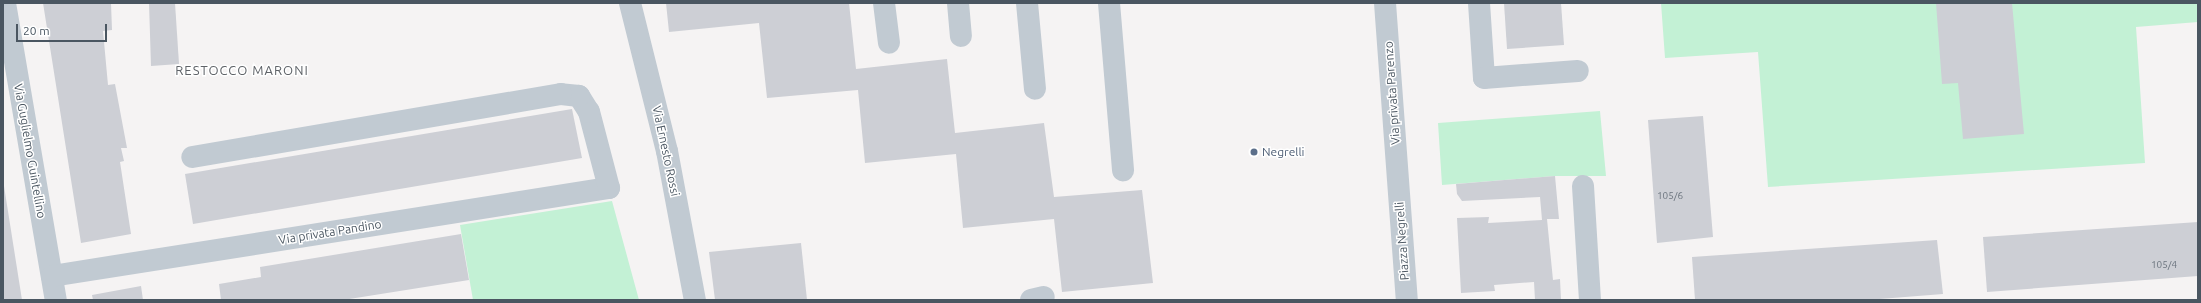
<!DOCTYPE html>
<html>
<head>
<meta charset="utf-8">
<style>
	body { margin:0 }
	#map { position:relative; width:2201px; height:303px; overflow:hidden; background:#f5f3f3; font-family:Ubuntu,sans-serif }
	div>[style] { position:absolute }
	.green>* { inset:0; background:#c3f1d5 }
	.building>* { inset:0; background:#cdcfd5 }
	.minor>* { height:22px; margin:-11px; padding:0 11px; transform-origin:11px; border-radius:11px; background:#c1cad2 }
	.dots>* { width:11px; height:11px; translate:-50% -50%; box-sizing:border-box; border:2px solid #fff; border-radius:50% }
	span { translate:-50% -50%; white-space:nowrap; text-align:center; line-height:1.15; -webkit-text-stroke:3px #fff; paint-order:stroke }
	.number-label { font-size:10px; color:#6b747e }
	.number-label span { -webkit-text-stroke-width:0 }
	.street-label { font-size:12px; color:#4a5661 }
	.service-label { font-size:12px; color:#4e5e75 }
	.left { translate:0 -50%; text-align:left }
	.neighbourhood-label { font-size:13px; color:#5f6368; letter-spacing:1px }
	.frame { position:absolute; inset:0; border:4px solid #4a5661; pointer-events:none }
	.scale { position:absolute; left:16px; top:24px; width:91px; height:18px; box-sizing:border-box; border:2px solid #4a5661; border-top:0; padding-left:5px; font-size:12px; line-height:14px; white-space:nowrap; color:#4a5661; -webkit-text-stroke:3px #fff; paint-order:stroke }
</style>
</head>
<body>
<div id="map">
	<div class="green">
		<i style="clip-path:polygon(1661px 3px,2198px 3px,2198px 22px,2136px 27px,2145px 163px,1768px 187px,1758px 52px,1665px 58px)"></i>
		<i style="clip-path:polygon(1600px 111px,1606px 176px,1555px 176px,1442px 185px,1438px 123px)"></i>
		<i style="clip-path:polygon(612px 201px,639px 300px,473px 300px,460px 225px)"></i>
	</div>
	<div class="building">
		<i style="clip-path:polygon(43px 3px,111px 3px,112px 30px,103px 31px,108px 85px,115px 84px,127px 148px,121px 148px,124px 161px,120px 162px,131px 234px,81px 243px)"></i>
		<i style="clip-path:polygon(149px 3px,175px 3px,179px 64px,151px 66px)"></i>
		<i style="clip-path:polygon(666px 3px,849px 3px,856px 69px,947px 59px,955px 133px,1044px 123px,1054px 197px,1142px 190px,1153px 283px,1062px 292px,1054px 219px,963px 228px,956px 154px,865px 163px,858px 90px,767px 98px,759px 23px,669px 32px)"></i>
		<i style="clip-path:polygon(1504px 3px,1561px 3px,1564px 45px,1507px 49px)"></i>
		<i style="clip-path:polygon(1936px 3px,2012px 3px,2024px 134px,1963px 139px,1958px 83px,1942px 84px)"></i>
		<i style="clip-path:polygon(572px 109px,582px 158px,193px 224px,185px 174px)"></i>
		<i style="clip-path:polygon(1703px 116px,1713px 237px,1657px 243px,1648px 120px)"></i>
		<i style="clip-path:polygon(1555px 176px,1559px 219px,1547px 219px,1553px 280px,1560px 279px,1561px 300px,1535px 300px,1534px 282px,1494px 285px,1495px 291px,1461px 293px,1457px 218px,1489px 217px,1488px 223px,1542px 220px,1540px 197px,1462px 201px,1457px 194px,1456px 184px)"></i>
		<i style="clip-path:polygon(3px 186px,4px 186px,22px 300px,3px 300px)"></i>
		<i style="clip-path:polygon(2198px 222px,2198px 276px,1987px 292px,1983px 237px)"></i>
		<i style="clip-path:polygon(461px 234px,469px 280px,343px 300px,221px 300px,219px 284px,261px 277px,260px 267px)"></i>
		<i style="clip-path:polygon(1937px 240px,1943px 294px,1867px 300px,1695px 300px,1692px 257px)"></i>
		<i style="clip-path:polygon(801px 243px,807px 300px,715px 300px,709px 252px)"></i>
		<i style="clip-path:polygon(141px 286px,143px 300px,93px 300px,92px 295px)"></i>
	</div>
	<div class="minor">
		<i style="left:5px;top:3px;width:301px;rotate:80.3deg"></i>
		<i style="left:630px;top:3px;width:153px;rotate:76deg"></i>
		<i style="left:667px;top:151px;width:152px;rotate:79.4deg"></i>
		<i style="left:884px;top:3px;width:40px;rotate:82.9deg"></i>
		<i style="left:958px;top:3px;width:33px;rotate:85deg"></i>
		<i style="left:1027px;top:3px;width:86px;rotate:84.7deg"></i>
		<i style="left:1109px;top:3px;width:168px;rotate:85.2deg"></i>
		<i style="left:1385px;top:3px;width:298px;rotate:85.8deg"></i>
		<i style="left:1479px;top:3px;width:75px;rotate:86.2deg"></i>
		<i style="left:1484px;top:78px;width:94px;rotate:-4.3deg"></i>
		<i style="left:1583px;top:186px;width:114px;rotate:86.5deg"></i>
		<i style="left:52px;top:276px;width:564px;rotate:-8.98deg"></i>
		<i style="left:609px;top:188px;width:79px;rotate:-104.7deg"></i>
		<i style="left:589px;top:112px;width:19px;rotate:-122deg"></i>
		<i style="left:579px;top:96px;width:18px;rotate:-174deg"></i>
		<i style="left:561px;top:94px;width:374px;rotate:170.3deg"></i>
		<i style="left:1031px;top:300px;width:13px;rotate:-13deg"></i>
	</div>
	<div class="dots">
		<i style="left:1254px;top:152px;background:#5c6f8a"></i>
	</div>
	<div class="number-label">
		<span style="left:1670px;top:196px">105/6</span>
		<span style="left:2164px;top:265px">105/4</span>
	</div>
	<div class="street-label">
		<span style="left:1392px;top:93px;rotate:-94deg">Via privata Parenzo</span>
		<span style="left:30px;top:151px;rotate:80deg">Via Guglielmo Guintellino</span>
		<span style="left:666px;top:151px;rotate:78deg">Via Ernesto Rossi</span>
		<span style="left:330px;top:232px;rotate:-9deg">Via privata Pandino</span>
		<span style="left:1402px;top:241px;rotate:-94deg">Piazza Negrelli</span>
	</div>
	<div class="service-label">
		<span class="left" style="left:1262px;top:152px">Negrelli</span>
	</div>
	<div class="neighbourhood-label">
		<span style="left:242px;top:70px">RESTOCCO MARONI</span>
	</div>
	<div class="frame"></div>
	<div class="scale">20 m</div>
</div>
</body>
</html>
